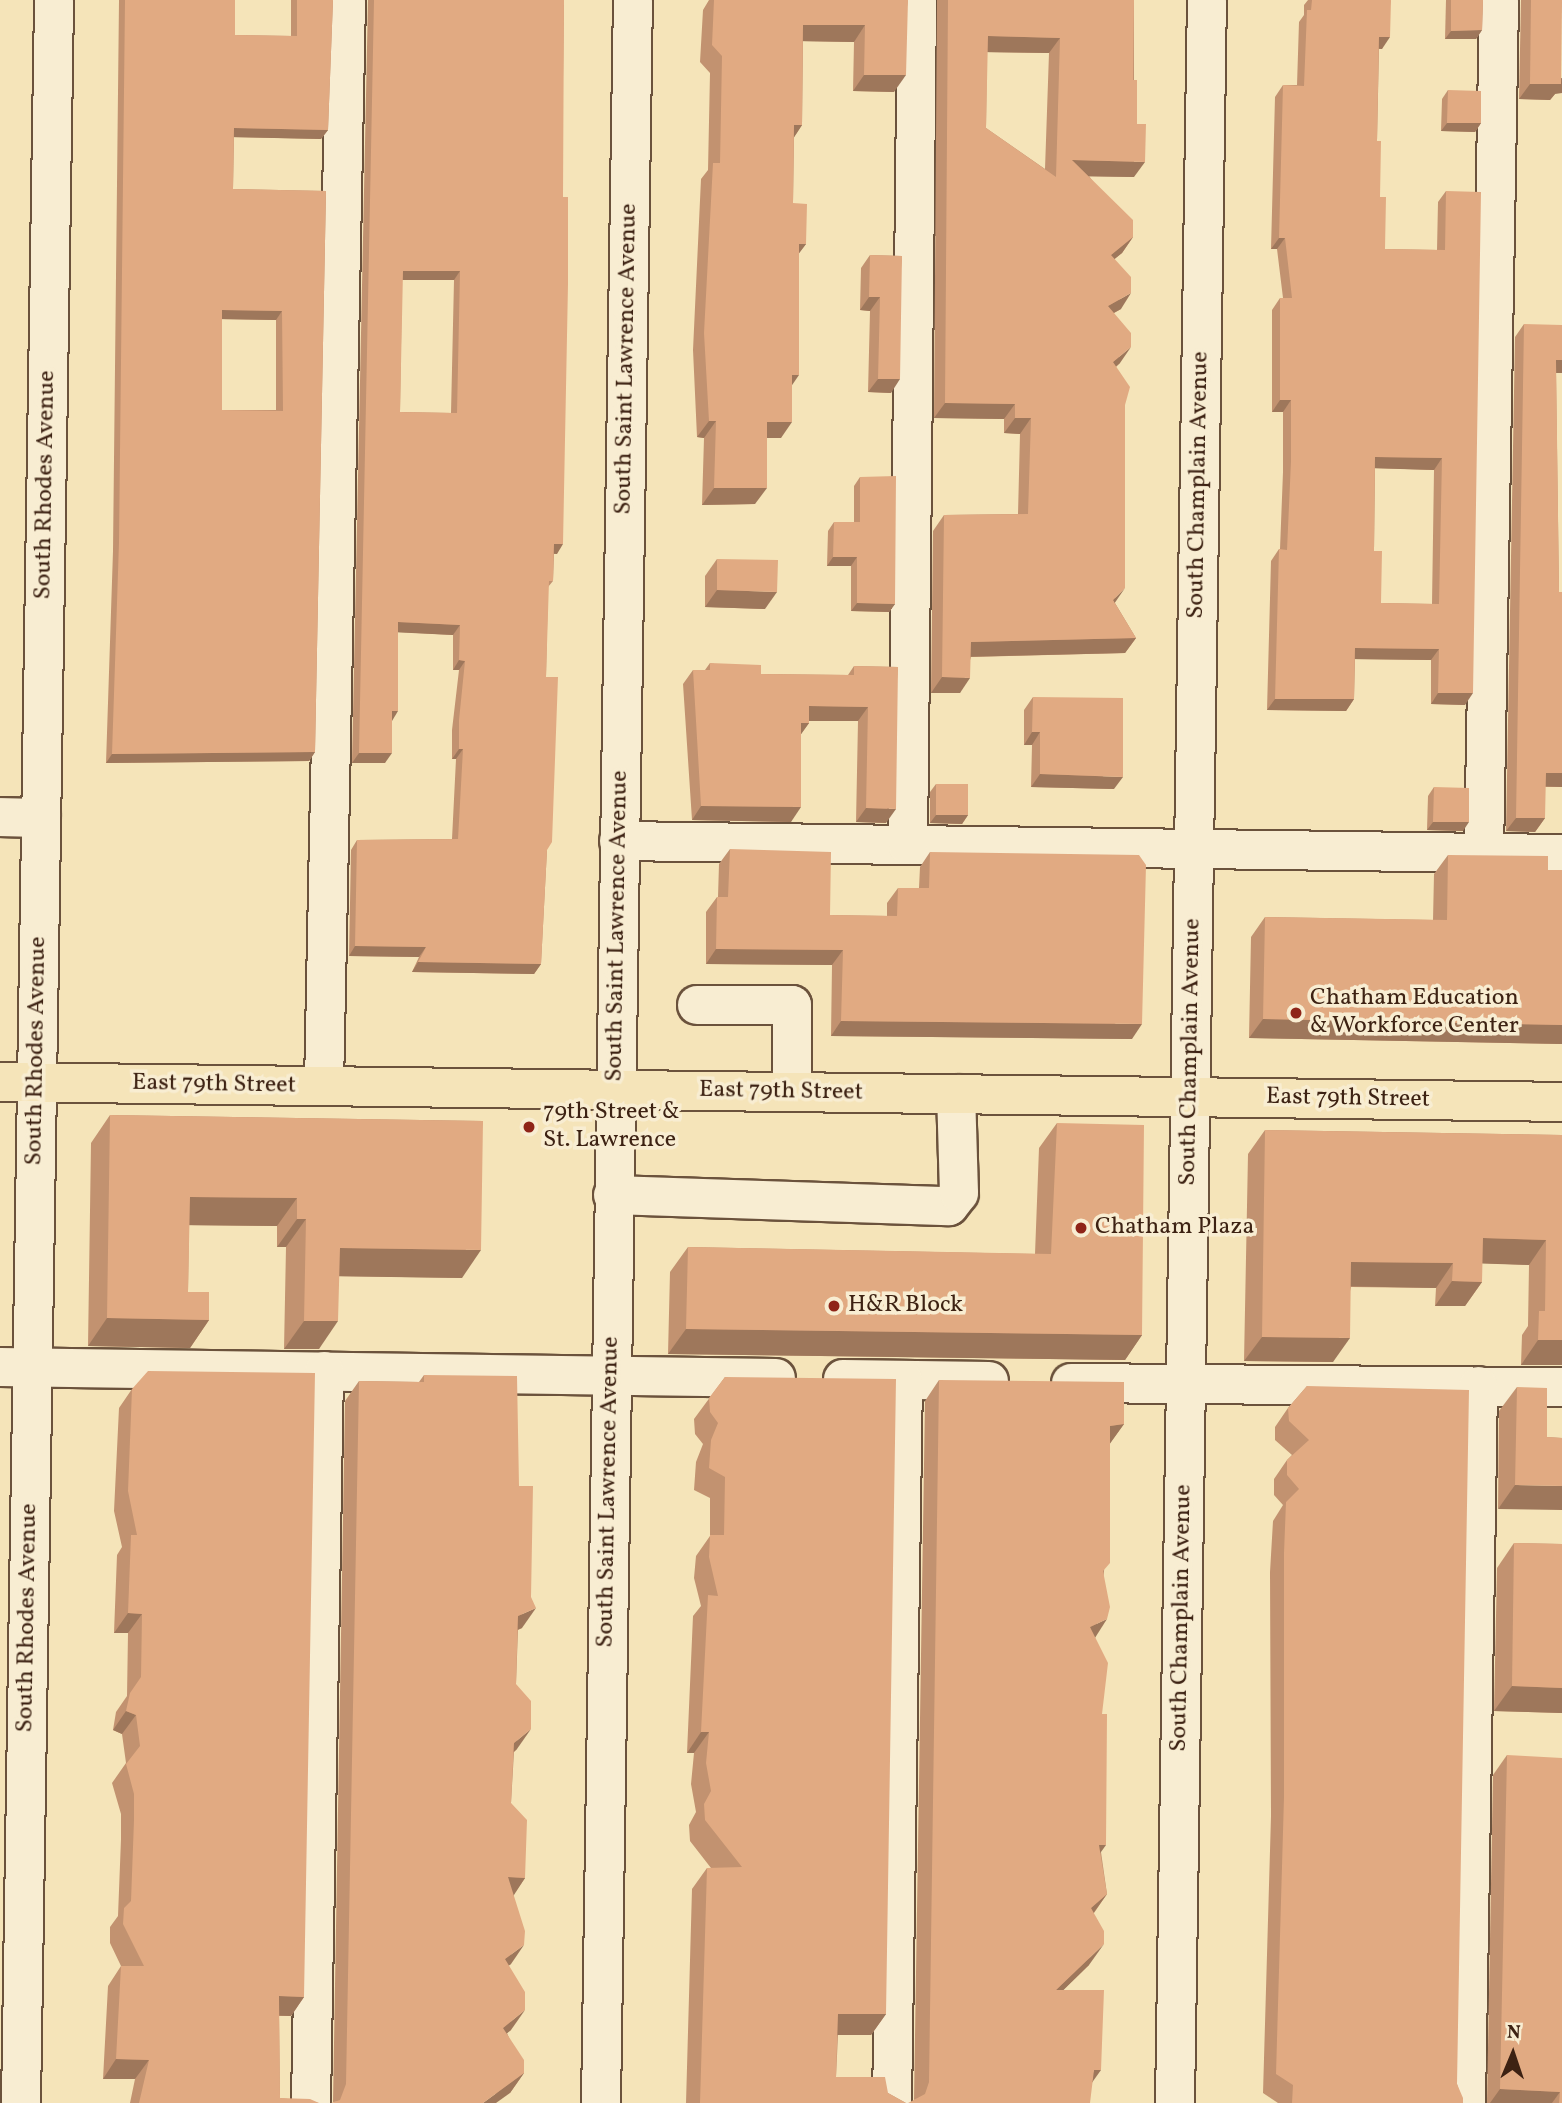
<!DOCTYPE html>
<html>
<head>
<meta charset="utf-8">
<style>
	body { margin:0 }
	#map { position:relative; width:1562px; height:2103px; overflow:hidden; background:#f5e4b9; font-family:Vollkorn,serif }
	div>[style] { position:absolute }
	.roads { filter:drop-shadow(2px 0 #6b523c) drop-shadow(-2px 0 #6b523c) drop-shadow(0 2px #6b523c) drop-shadow(0 -2px #6b523c) }
	.minor>* { height:38px; margin:-19px; padding:0 19px; transform-origin:19px; border-radius:19px; background:#f8edd2 }
	.major>* { height:38px; margin:-19px; padding:0 19px; transform-origin:19px; border-radius:19px; background:#f5e4b9 }
	.wall>* { inset:0; background:#c29270 }
	.shaded-wall>* { inset:0; background:#9e775b }
	.building>* { inset:0; background:#e1aa82 }
	.dots>* { width:19px; height:19px; translate:-50% -50%; box-sizing:border-box; border:4px solid #f8edd2; border-radius:50% }
	span { translate:-50% -50%; white-space:nowrap; text-align:center; line-height:1.15; -webkit-text-stroke:7px #f8edd2; paint-order:stroke }
	.street-label { font-size:24px; color:#3d2213 }
	.poi-label { font-size:24px; color:#3d2213 }
	.left { translate:0 -50%; text-align:left }
	.north { position:absolute; left:1478px; top:2019px; width:70px; height:70px; -webkit-text-stroke:5px #f8edd2; paint-order:stroke; rotate:2deg; font-size:19px; font-weight:700; line-height:28px; text-align:center; color:#3d2213 }
	.north::after { content:''; display:block; margin:auto; width:24px; height:32px; background:#3d2213; clip-path:polygon(50% 0,100% 100%,50% 72%,0 100%) }
</style>
</head>
<body>
<div id="map">
	<div class="roads">
		<div class="minor">
			<i style="left:0;top:817px;width:41px;rotate:1.4deg"></i>
			<i style="left:619px;top:841px;width:943px;rotate:0.79deg"></i>
			<i style="left:908px;top:845px;width:845px;rotate:-89.39deg"></i>
			<i style="left:1484px;top:853px;width:853px;rotate:-88.99deg"></i>
			<i style="left:697px;top:1005px;width:95px"></i>
			<i style="left:792px;top:1005px;width:87px;rotate:90deg"></i>
			<i style="left:324px;top:1086px;width:1086px;rotate:-88.84deg"></i>
			<i style="left:613px;top:1195px;width:336px;rotate:1.9deg"></i>
			<i style="left:949px;top:1206px;width:16px;rotate:-52deg"></i>
			<i style="left:959px;top:1193px;width:99px;rotate:-91.7deg"></i>
			<i style="left:0;top:1367px;width:776px;rotate:0.81deg"></i>
			<i style="left:843px;top:1379px;width:146px;rotate:0.8deg"></i>
			<i style="left:1071px;top:1383px;width:491px;rotate:0.5deg"></i>
			<i style="left:21px;top:2103px;width:2103px;rotate:-89.1deg"></i>
			<i style="left:311px;top:2103px;width:732px;rotate:-88.98deg"></i>
			<i style="left:601px;top:2103px;width:2103px;rotate:-89.13deg"></i>
			<i style="left:892px;top:2103px;width:723px;rotate:-89.13deg"></i>
			<i style="left:1175px;top:2103px;width:2103px;rotate:-89.13deg"></i>
			<i style="left:1466px;top:2103px;width:717px;rotate:-89.04deg"></i>
		</div>
		<div class="major">
			<i style="left:0;top:1082px;width:1562px;rotate:0.73deg"></i>
		</div>
	</div>
	<div class="wall">
		<i style="clip-path:polygon(evenodd,119px 0,235px 0,235px 35px,291px 36px,291px 0,333px 0,328px 130px,321px 139px,234px 137px,233px 189px,326px 191px,315px 752px,309px 761px,106px 763px,113px 551px,119px 0,222px 319px,276px 320px,276px 410px,222px 410px,222px 319px)"></i>
		<i style="clip-path:polygon(evenodd,368px 0,564px 0,557px 554px,554px 554px,553px 581px,548px 587px,546px 677px,547px 850px,541px 964px,534px 974px,412px 972px,419px 957px,349px 956px,351px 850px,357px 840px,452px 839px,456px 759px,452px 759px,452px 730px,459px 670px,453px 670px,453px 635px,398px 632px,392px 720px,385px 763px,352px 763px,368px 0,402px 280px,454px 280px,451px 413px,400px 412px,402px 280px)"></i>
		<i style="clip-path:polygon(709px 0,908px 0,894px 92px,853px 91px,854px 42px,803px 41px,802px 125px,794px 137px,793px 203px,806px 244px,799px 253px,792px 385px,781px 438px,767px 438px,755px 504px,702px 505px,704px 438px,697px 437px,693px 350px,701px 179px,708px 170px,710px 73px,700px 62px,703px 10px)"></i>
		<i style="clip-path:polygon(evenodd,937px 0,1134px 0,1134px 177px,1089px 176px,1133px 237px,1122px 253px,1114px 259px,1121px 309px,1114px 313px,1120px 363px,1116px 367px,1125px 405px,1115px 603px,1136px 638px,1125px 653px,971px 657px,960px 693px,931px 693px,933px 531px,944px 515px,1018px 514px,1020px 434px,1004px 433px,1004px 419px,934px 418px,937px 0,987px 52px,1049px 53px,1045px 169px,986px 128px,987px 52px)"></i>
		<i style="clip-path:polygon(evenodd,1308px 0,1391px 0,1382px 49px,1379px 49px,1377px 141px,1380px 197px,1385px 249px,1437px 250px,1438px 202px,1446px 191px,1465px 705px,1431px 704px,1431px 660px,1355px 659px,1354px 699px,1346px 711px,1267px 710px,1271px 561px,1279px 549px,1280px 549px,1283px 472px,1283px 412px,1272px 412px,1272px 310px,1280px 298px,1283px 298px,1277px 249px,1271px 249px,1275px 97px,1283px 85px,1297px 85px,1299px 22px,1304px 15px,1304px 5px,1308px 0,1375px 468px,1434px 470px,1432px 604px,1381px 603px,1374px 551px,1375px 468px)"></i>
		<i style="clip-path:polygon(1446px 0,1483px 0,1482px 30px,1476px 39px,1445px 39px)"></i>
		<i style="clip-path:polygon(1521px 0,1562px 0,1555px 94px,1550px 100px,1519px 99px)"></i>
		<i style="clip-path:polygon(1448px 90px,1481px 123px,1475px 132px,1441px 131px,1442px 99px)"></i>
		<i style="clip-path:polygon(870px 255px,902px 256px,891px 393px,868px 392px,870px 311px,860px 310px,861px 268px)"></i>
		<i style="clip-path:polygon(1524px 324px,1556px 373px,1559px 592px,1562px 592px,1562px 787px,1545px 787px,1545px 818px,1535px 832px,1506px 831px,1515px 337px)"></i>
		<i style="clip-path:polygon(860px 477px,895px 604px,889px 612px,851px 611px,851px 566px,827px 566px,828px 531px,834px 522px,854px 522px,854px 486px)"></i>
		<i style="clip-path:polygon(717px 559px,765px 609px,705px 607px,705px 576px)"></i>
		<i style="clip-path:polygon(710px 663px,761px 674px,848px 675px,854px 666px,898px 667px,886px 823px,856px 822px,858px 721px,809px 721px,809px 723px,801px 734px,791px 822px,692px 820px,683px 684px,693px 670px,705px 670px)"></i>
		<i style="clip-path:polygon(1033px 697px,1114px 789px,1031px 787px,1032px 745px,1024px 745px,1024px 710px)"></i>
		<i style="clip-path:polygon(936px 784px,968px 815px,962px 824px,930px 823px,930px 792px)"></i>
		<i style="clip-path:polygon(1434px 787px,1463px 831px,1427px 830px,1428px 796px)"></i>
		<i style="clip-path:polygon(730px 849px,830px 915px,887px 916px,887px 903px,898px 888px,919px 888px,920px 867px,930px 852px,1132px 1039px,831px 1036px,832px 965px,706px 964px,706px 912px,717px 897px,718px 897px,719px 864px)"></i>
		<i style="clip-path:polygon(1448px 855px,1548px 870px,1562px 870px,1562px 1044px,1249px 1038px,1251px 937px,1265px 917px,1433px 920px,1434px 874px)"></i>
		<i style="clip-path:polygon(110px 1115px,483px 1121px,462px 1278px,339px 1276px,319px 1349px,284px 1349px,286px 1247px,277px 1247px,277px 1226px,189px 1225px,188px 1292px,209px 1320px,190px 1348px,88px 1346px,91px 1143px)"></i>
		<i style="clip-path:polygon(1057px 1123px,1142px 1335px,1125px 1360px,668px 1354px,670px 1272px,688px 1247px,1035px 1254px,1039px 1148px)"></i>
		<i style="clip-path:polygon(1265px 1130px,1562px 1135px,1562px 1365px,1521px 1365px,1522px 1335px,1528px 1326px,1529px 1265px,1482px 1263px,1482px 1282px,1465px 1306px,1435px 1306px,1436px 1288px,1351px 1287px,1333px 1362px,1244px 1361px,1248px 1154px)"></i>
		<i style="clip-path:polygon(424px 1375px,519px 1486px,522px 1628px,518px 1630px,516px 1684px,517px 1749px,514px 1752px,511px 1803px,525px 1878px,513px 1895px,511px 1964px,509px 1965px,511px 2030px,507px 2033px,524px 2073px,510px 2093px,333px 2102px,345px 1401px,359px 1381px,419px 1382px)"></i>
		<i style="clip-path:polygon(725px 1377px,886px 2014px,871px 2035px,838px 2035px,836px 2077px,888px 2093px,906px 2103px,686px 2103px,692px 1889px,707px 1868px,711px 1868px,690px 1841px,689px 1825px,696px 1812px,691px 1784px,694px 1753px,687px 1753px,693px 1616px,701px 1606px,694px 1578px,696px 1556px,710px 1536px,710px 1498px,694px 1490px,696px 1462px,703px 1444px,695px 1434px,694px 1419px)"></i>
		<i style="clip-path:polygon(939px 1380px,1124px 1424px,1110px 1443px,1104px 1572px,1095px 1637px,1102px 1714px,1101px 1852px,1107px 1894px,1094px 1913px,1089px 1965px,1063px 1990px,1093px 2082px,914px 2100px,925px 1401px)"></i>
		<i style="clip-path:polygon(1307px 1386px,1457px 2084px,1463px 2103px,1278px 2103px,1263px 2093px,1271px 1816px,1270px 1572px,1273px 1521px,1283px 1505px,1274px 1495px,1274px 1479px,1287px 1460px,1292px 1455px,1275px 1440px,1275px 1427px,1288px 1408px)"></i>
		<i style="clip-path:polygon(1517px 1387px,1547px 1437px,1562px 1438px,1498px 1509px,1499px 1411px)"></i>
		<i style="clip-path:polygon(132px 1389px,304px 1997px,291px 2016px,279px 2016px,280px 2098px,319px 2103px,130px 2103px,135px 2079px,103px 2079px,108px 1986px,121px 1966px,110px 1943px,110px 1927px,118px 1916px,121px 1839px,121px 1814px,112px 1783px,126px 1763px,122px 1734px,113px 1730px,116px 1712px,127px 1696px,128px 1633px,114px 1633px,117px 1555px,122px 1547px,114px 1511px,119px 1408px)"></i>
		<i style="clip-path:polygon(1514px 1543px,1562px 1544px,1562px 1713px,1494px 1711px,1497px 1568px)"></i>
		<i style="clip-path:polygon(1507px 1755px,1562px 2103px,1487px 2103px,1493px 1775px)"></i>
	</div>
	<div class="shaded-wall">
		<i style="clip-path:polygon(803px 25px,865px 25px,854px 42px,791px 41px)"></i>
		<i style="clip-path:polygon(1482px 30px,1476px 39px,1445px 39px,1451px 31px)"></i>
		<i style="clip-path:polygon(988px 36px,1060px 38px,1049px 53px,977px 52px)"></i>
		<i style="clip-path:polygon(1379px 37px,1390px 37px,1382px 49px,1371px 48px)"></i>
		<i style="clip-path:polygon(864px 75px,906px 75px,894px 92px,853px 91px)"></i>
		<i style="clip-path:polygon(1562px 78px,1562px 93px,1555px 94px,1550px 100px,1519px 99px,1530px 84px)"></i>
		<i style="clip-path:polygon(1447px 123px,1481px 123px,1475px 132px,1441px 131px)"></i>
		<i style="clip-path:polygon(794px 125px,802px 125px,791px 142px)"></i>
		<i style="clip-path:polygon(234px 128px,328px 130px,321px 139px,227px 137px)"></i>
		<i style="clip-path:polygon(1072px 160px,1145px 162px,1134px 177px,1061px 176px)"></i>
		<i style="clip-path:polygon(1133px 237px,1122px 253px,1100px 271px,1111px 255px)"></i>
		<i style="clip-path:polygon(1279px 238px,1285px 238px,1277px 249px,1271px 249px)"></i>
		<i style="clip-path:polygon(799px 244px,806px 244px,794px 260px)"></i>
		<i style="clip-path:polygon(403px 271px,460px 271px,454px 280px,396px 280px)"></i>
		<i style="clip-path:polygon(1131px 293px,1121px 309px,1097px 322px,1108px 306px)"></i>
		<i style="clip-path:polygon(869px 297px,880px 297px,870px 311px,860px 310px)"></i>
		<i style="clip-path:polygon(222px 310px,282px 311px,276px 320px,215px 319px)"></i>
		<i style="clip-path:polygon(1131px 347px,1120px 363px,1102px 378px,1113px 362px)"></i>
		<i style="clip-path:polygon(1556px 360px,1562px 360px,1562px 373px,1546px 373px)"></i>
		<i style="clip-path:polygon(792px 375px,799px 375px,788px 391px)"></i>
		<i style="clip-path:polygon(878px 379px,900px 379px,891px 393px,868px 392px)"></i>
		<i style="clip-path:polygon(1280px 400px,1291px 400px,1283px 412px,1272px 412px)"></i>
		<i style="clip-path:polygon(945px 403px,1015px 404px,1004px 419px,934px 418px)"></i>
		<i style="clip-path:polygon(1015px 418px,1031px 418px,1020px 434px,1004px 433px)"></i>
		<i style="clip-path:polygon(709px 421px,716px 421px,704px 438px,697px 437px)"></i>
		<i style="clip-path:polygon(767px 422px,792px 422px,781px 438px,755px 438px)"></i>
		<i style="clip-path:polygon(1375px 457px,1442px 458px,1434px 470px,1367px 468px)"></i>
		<i style="clip-path:polygon(714px 488px,767px 488px,755px 504px,702px 505px)"></i>
		<i style="clip-path:polygon(554px 544px,563px 544px,557px 554px,547px 553px)"></i>
		<i style="clip-path:polygon(833px 557px,857px 557px,851px 566px,827px 566px)"></i>
		<i style="clip-path:polygon(1125px 588px,1114px 604px,1113px 600px)"></i>
		<i style="clip-path:polygon(717px 590px,777px 592px,765px 609px,705px 607px)"></i>
		<i style="clip-path:polygon(857px 603px,895px 604px,889px 612px,851px 611px)"></i>
		<i style="clip-path:polygon(398px 622px,460px 625px,453px 635px,391px 632px)"></i>
		<i style="clip-path:polygon(1136px 638px,1125px 653px,960px 657px,971px 642px)"></i>
		<i style="clip-path:polygon(1355px 648px,1439px 649px,1431px 660px,1347px 659px)"></i>
		<i style="clip-path:polygon(459px 660px,465px 661px,459px 670px,453px 670px)"></i>
		<i style="clip-path:polygon(942px 677px,970px 678px,960px 693px,931px 693px)"></i>
		<i style="clip-path:polygon(1438px 693px,1473px 693px,1465px 705px,1431px 704px)"></i>
		<i style="clip-path:polygon(1275px 699px,1354px 699px,1346px 711px,1267px 710px)"></i>
		<i style="clip-path:polygon(809px 706px,868px 707px,858px 721px,799px 721px)"></i>
		<i style="clip-path:polygon(392px 711px,398px 711px,392px 721px)"></i>
		<i style="clip-path:polygon(801px 723px,809px 723px,799px 737px)"></i>
		<i style="clip-path:polygon(1032px 732px,1040px 732px,1032px 745px,1024px 745px)"></i>
		<i style="clip-path:polygon(459px 749px,463px 749px,456px 759px,452px 759px)"></i>
		<i style="clip-path:polygon(315px 752px,309px 761px,106px 763px,112px 754px)"></i>
		<i style="clip-path:polygon(359px 753px,392px 753px,385px 763px,352px 763px)"></i>
		<i style="clip-path:polygon(1546px 773px,1562px 773px,1562px 787px,1536px 786px)"></i>
		<i style="clip-path:polygon(1040px 774px,1123px 777px,1114px 789px,1031px 787px)"></i>
		<i style="clip-path:polygon(701px 806px,801px 807px,791px 822px,692px 820px)"></i>
		<i style="clip-path:polygon(866px 808px,896px 809px,886px 823px,856px 822px)"></i>
		<i style="clip-path:polygon(936px 815px,968px 815px,962px 824px,930px 823px)"></i>
		<i style="clip-path:polygon(1516px 818px,1545px 818px,1535px 832px,1506px 831px)"></i>
		<i style="clip-path:polygon(1433px 822px,1469px 822px,1463px 831px,1427px 830px)"></i>
		<i style="clip-path:polygon(355px 946px,426px 947px,419px 957px,349px 956px)"></i>
		<i style="clip-path:polygon(716px 949px,843px 950px,832px 965px,706px 964px)"></i>
		<i style="clip-path:polygon(418px 962px,541px 964px,534px 974px,412px 972px)"></i>
		<i style="clip-path:polygon(1263px 1019px,1562px 1025px,1562px 1044px,1249px 1038px)"></i>
		<i style="clip-path:polygon(841px 1021px,1142px 1024px,1132px 1039px,831px 1036px)"></i>
		<i style="clip-path:polygon(190px 1197px,297px 1198px,277px 1226px,170px 1225px)"></i>
		<i style="clip-path:polygon(297px 1219px,306px 1219px,286px 1247px,277px 1247px)"></i>
		<i style="clip-path:polygon(1483px 1238px,1546px 1240px,1529px 1265px,1466px 1263px)"></i>
		<i style="clip-path:polygon(340px 1248px,481px 1250px,462px 1278px,320px 1276px)"></i>
		<i style="clip-path:polygon(1351px 1262px,1453px 1263px,1436px 1288px,1334px 1286px)"></i>
		<i style="clip-path:polygon(1452px 1281px,1482px 1282px,1465px 1306px,1435px 1306px)"></i>
		<i style="clip-path:polygon(107px 1318px,209px 1320px,190px 1348px,88px 1346px)"></i>
		<i style="clip-path:polygon(304px 1321px,338px 1321px,319px 1349px,284px 1349px)"></i>
		<i style="clip-path:polygon(686px 1329px,1142px 1335px,1125px 1360px,668px 1354px)"></i>
		<i style="clip-path:polygon(1262px 1337px,1350px 1338px,1333px 1362px,1244px 1361px)"></i>
		<i style="clip-path:polygon(1538px 1340px,1562px 1340px,1562px 1365px,1521px 1365px)"></i>
		<i style="clip-path:polygon(1124px 1424px,1109px 1445px,1110px 1426px)"></i>
		<i style="clip-path:polygon(1515px 1485px,1562px 1486px,1562px 1510px,1498px 1509px)"></i>
		<i style="clip-path:polygon(536px 1608px,522px 1628px,504px 1635px,518px 1616px)"></i>
		<i style="clip-path:polygon(128px 1613px,142px 1614px,128px 1633px,114px 1633px)"></i>
		<i style="clip-path:polygon(1107px 1619px,1093px 1641px,1090px 1627px)"></i>
		<i style="clip-path:polygon(1512px 1686px,1562px 1688px,1562px 1713px,1494px 1711px)"></i>
		<i style="clip-path:polygon(126px 1711px,136px 1715px,122px 1734px,113px 1730px)"></i>
		<i style="clip-path:polygon(531px 1729px,517px 1749px,501px 1763px,514px 1743px)"></i>
		<i style="clip-path:polygon(701px 1732px,709px 1732px,694px 1753px,687px 1753px)"></i>
		<i style="clip-path:polygon(1099px 1845px,1106px 1845px,1091px 1866px)"></i>
		<i style="clip-path:polygon(508px 1877px,525px 1878px,512px 1898px)"></i>
		<i style="clip-path:polygon(1107px 1894px,1092px 1915px,1091px 1908px)"></i>
		<i style="clip-path:polygon(1104px 1944px,1089px 1965px,1041px 2012px,1056px 1990px)"></i>
		<i style="clip-path:polygon(524px 1945px,511px 1964px,491px 1979px,505px 1959px)"></i>
		<i style="clip-path:polygon(279px 1996px,304px 1997px,291px 2016px,265px 2015px)"></i>
		<i style="clip-path:polygon(525px 2010px,511px 2030px,490px 2047px,503px 2028px)"></i>
		<i style="clip-path:polygon(838px 2014px,886px 2014px,871px 2035px,823px 2035px)"></i>
		<i style="clip-path:polygon(116px 2059px,149px 2060px,135px 2079px,103px 2079px)"></i>
		<i style="clip-path:polygon(1094px 2070px,1101px 2070px,1086px 2091px)"></i>
		<i style="clip-path:polygon(524px 2073px,510px 2093px,496px 2103px,483px 2103px)"></i>
		<i style="clip-path:polygon(1500px 2089px,1560px 2092px,1552px 2103px,1490px 2103px)"></i>
	</div>
	<div class="building">
		<i style="clip-path:polygon(evenodd,125px 0,235px 0,235px 35px,297px 36px,297px 0,333px 0,328px 130px,234px 128px,233px 189px,326px 191px,315px 752px,112px 754px,119px 542px,125px 0,222px 310px,282px 311px,283px 411px,222px 410px,222px 310px)"></i>
		<i style="clip-path:polygon(evenodd,374px 0,564px 0,563px 197px,568px 197px,568px 284px,563px 544px,554px 544px,553px 581px,549px 581px,546px 677px,558px 677px,552px 842px,547px 850px,541px 964px,418px 962px,426px 947px,355px 946px,357px 840px,458px 839px,463px 749px,459px 749px,459px 720px,465px 661px,459px 660px,460px 625px,398px 622px,398px 711px,392px 711px,392px 753px,359px 753px,374px 0,403px 271px,460px 271px,457px 413px,400px 412px,403px 271px)"></i>
		<i style="clip-path:polygon(714px 0,908px 0,906px 75px,864px 75px,865px 25px,803px 25px,802px 125px,794px 125px,793px 203px,807px 204px,806px 244px,799px 244px,799px 375px,792px 375px,792px 422px,767px 422px,767px 488px,714px 488px,716px 421px,709px 421px,704px 333px,713px 163px,720px 163px,722px 56px,712px 45px)"></i>
		<i style="clip-path:polygon(evenodd,948px 0,1134px 0,1133px 80px,1137px 80px,1137px 124px,1146px 124px,1145px 162px,1072px 160px,1133px 220px,1133px 237px,1111px 255px,1131px 277px,1131px 293px,1108px 306px,1131px 333px,1131px 347px,1113px 362px,1130px 387px,1125px 405px,1125px 588px,1113px 600px,1136px 638px,971px 642px,970px 678px,942px 677px,944px 515px,1028px 514px,1031px 418px,1015px 418px,1015px 404px,945px 403px,948px 0,988px 36px,1060px 38px,1056px 177px,986px 128px,988px 36px)"></i>
		<i style="clip-path:polygon(evenodd,1312px 0,1391px 0,1390px 37px,1379px 37px,1377px 141px,1381px 141px,1380px 197px,1386px 197px,1385px 249px,1445px 250px,1446px 191px,1481px 192px,1473px 693px,1438px 693px,1439px 649px,1355px 648px,1354px 699px,1275px 699px,1279px 549px,1287px 550px,1291px 461px,1291px 400px,1280px 400px,1280px 298px,1292px 298px,1285px 238px,1279px 238px,1283px 85px,1304px 86px,1307px 10px,1311px 10px,1312px 0,1375px 457px,1442px 458px,1439px 604px,1381px 603px,1382px 551px,1374px 551px,1375px 457px)"></i>
		<i style="clip-path:polygon(1451px 0,1483px 0,1482px 30px,1451px 31px)"></i>
		<i style="clip-path:polygon(1531px 0,1562px 0,1561px 84px,1530px 84px)"></i>
		<i style="clip-path:polygon(1448px 90px,1481px 91px,1481px 123px,1447px 123px)"></i>
		<i style="clip-path:polygon(870px 255px,902px 256px,900px 379px,878px 379px,880px 297px,869px 297px)"></i>
		<i style="clip-path:polygon(1524px 324px,1562px 325px,1562px 360px,1556px 360px,1559px 592px,1562px 592px,1562px 773px,1546px 773px,1545px 818px,1516px 818px)"></i>
		<i style="clip-path:polygon(896px 476px,895px 604px,857px 603px,857px 557px,833px 557px,834px 522px,860px 522px,860px 477px)"></i>
		<i style="clip-path:polygon(717px 559px,778px 560px,777px 592px,717px 590px)"></i>
		<i style="clip-path:polygon(710px 663px,761px 665px,761px 674px,854px 675px,854px 666px,898px 667px,896px 809px,866px 808px,868px 707px,809px 706px,809px 723px,801px 723px,801px 807px,701px 806px,693px 670px,710px 670px)"></i>
		<i style="clip-path:polygon(1033px 697px,1123px 698px,1123px 777px,1040px 774px,1040px 732px,1032px 732px)"></i>
		<i style="clip-path:polygon(936px 784px,968px 784px,968px 815px,936px 815px)"></i>
		<i style="clip-path:polygon(1434px 787px,1469px 788px,1469px 822px,1433px 822px)"></i>
		<i style="clip-path:polygon(730px 849px,831px 852px,830px 915px,897px 916px,898px 888px,929px 888px,930px 852px,1139px 855px,1146px 865px,1142px 1024px,841px 1021px,843px 950px,716px 949px,717px 897px,728px 897px)"></i>
		<i style="clip-path:polygon(1448px 855px,1548px 856px,1548px 870px,1562px 870px,1562px 1025px,1263px 1019px,1265px 917px,1447px 920px)"></i>
		<i style="clip-path:polygon(110px 1115px,483px 1121px,481px 1250px,340px 1248px,338px 1321px,304px 1321px,306px 1219px,297px 1219px,297px 1198px,190px 1197px,188px 1292px,209px 1292px,209px 1320px,107px 1318px)"></i>
		<i style="clip-path:polygon(1057px 1123px,1144px 1125px,1142px 1335px,686px 1329px,688px 1247px,1051px 1254px)"></i>
		<i style="clip-path:polygon(1265px 1130px,1562px 1135px,1562px 1340px,1538px 1340px,1539px 1311px,1545px 1311px,1546px 1240px,1483px 1238px,1482px 1282px,1452px 1281px,1453px 1263px,1351px 1262px,1350px 1338px,1262px 1337px)"></i>
		<i style="clip-path:polygon(148px 1371px,315px 1373px,304px 1997px,279px 1996px,280px 2098px,310px 2099px,319px 2103px,139px 2103px,149px 2060px,116px 2059px,121px 1966px,144px 1966px,123px 1924px,124px 1908px,131px 1901px,134px 1820px,134px 1794px,126px 1764px,140px 1746px,136px 1715px,126px 1711px,130px 1693px,141px 1677px,142px 1614px,128px 1613px,131px 1535px,137px 1535px,128px 1491px,132px 1389px)"></i>
		<i style="clip-path:polygon(424px 1375px,517px 1376px,519px 1486px,533px 1486px,531px 1597px,536px 1608px,518px 1616px,516px 1684px,531px 1701px,531px 1729px,514px 1743px,511px 1803px,527px 1820px,525px 1878px,508px 1877px,525px 1931px,524px 1945px,505px 1959px,525px 1992px,525px 2010px,503px 2028px,524px 2060px,524px 2073px,483px 2103px,331px 2103px,340px 2100px,346px 2084px,359px 1381px,424px 1382px)"></i>
		<i style="clip-path:polygon(725px 1377px,896px 1379px,886px 2014px,838px 2014px,836px 2077px,885px 2077px,888px 2093px,906px 2103px,700px 2103px,707px 1868px,742px 1867px,705px 1820px,704px 1804px,711px 1791px,706px 1763px,709px 1732px,701px 1732px,708px 1595px,718px 1596px,709px 1557px,710px 1535px,724px 1535px,725px 1477px,709px 1468px,711px 1440px,718px 1423px,710px 1412px,709px 1398px)"></i>
		<i style="clip-path:polygon(939px 1380px,1124px 1382px,1124px 1424px,1110px 1426px,1110px 1563px,1103px 1571px,1110px 1607px,1107px 1619px,1090px 1627px,1108px 1663px,1102px 1714px,1107px 1714px,1106px 1845px,1099px 1845px,1107px 1894px,1091px 1908px,1104px 1931px,1104px 1944px,1056px 1990px,1104px 1990px,1101px 2070px,1094px 2070px,1090px 2103px,908px 2103px,925px 2094px,929px 2082px)"></i>
		<i style="clip-path:polygon(1307px 1386px,1469px 1390px,1457px 2084px,1463px 2098px,1463px 2103px,1292px 2103px,1293px 2085px,1276px 2074px,1284px 1797px,1284px 1553px,1286px 1502px,1299px 1489px,1287px 1475px,1287px 1460px,1309px 1440px,1289px 1421px,1288px 1408px)"></i>
		<i style="clip-path:polygon(1517px 1387px,1547px 1388px,1547px 1437px,1562px 1438px,1562px 1486px,1515px 1485px)"></i>
		<i style="clip-path:polygon(1514px 1543px,1562px 1544px,1562px 1688px,1512px 1686px)"></i>
		<i style="clip-path:polygon(1507px 1755px,1562px 1758px,1562px 2103px,1559px 2103px,1560px 2092px,1500px 2089px)"></i>
	</div>
	<div class="dots">
		<i style="left:1296px;top:1013px;background:#8f2418"></i>
		<i style="left:529px;top:1127px;background:#8f2418"></i>
		<i style="left:1081px;top:1228px;background:#8f2418"></i>
		<i style="left:834px;top:1306px;background:#8f2418"></i>
	</div>
	<div class="street-label">
		<span style="left:627px;top:359px;rotate:-89deg">South Saint Lawrence Avenue</span>
		<span style="left:46px;top:485px;rotate:-89deg">South Rhodes Avenue</span>
		<span style="left:1199px;top:485px;rotate:-89deg">South Champlain Avenue</span>
		<span style="left:618px;top:926px;rotate:-89deg">South Saint Lawrence Avenue</span>
		<span style="left:37px;top:1051px;rotate:-89deg">South Rhodes Avenue</span>
		<span style="left:1191px;top:1052px;rotate:-89deg">South Champlain Avenue</span>
		<span style="left:214px;top:1085px;rotate:1deg">East 79th Street</span>
		<span style="left:781px;top:1092px;rotate:1deg">East 79th Street</span>
		<span style="left:1348px;top:1099px;rotate:1deg">East 79th Street</span>
		<span style="left:609px;top:1492px;rotate:-89deg">South Saint Lawrence Avenue</span>
		<span style="left:28px;top:1618px;rotate:-89deg">South Rhodes Avenue</span>
		<span style="left:1182px;top:1618px;rotate:-89deg">South Champlain Avenue</span>
	</div>
	<div class="poi-label">
		<span class="left" style="left:1310px;top:1013px">Chatham Education<br>&amp; Workforce Center</span>
		<span class="left" style="left:543px;top:1127px">79th Street &amp;<br>St. Lawrence</span>
		<span class="left" style="left:1095px;top:1228px">Chatham Plaza</span>
		<span class="left" style="left:848px;top:1306px">H&amp;R Block</span>
	</div>
	<div class="north">N</div>
</div>
</body>
</html>
